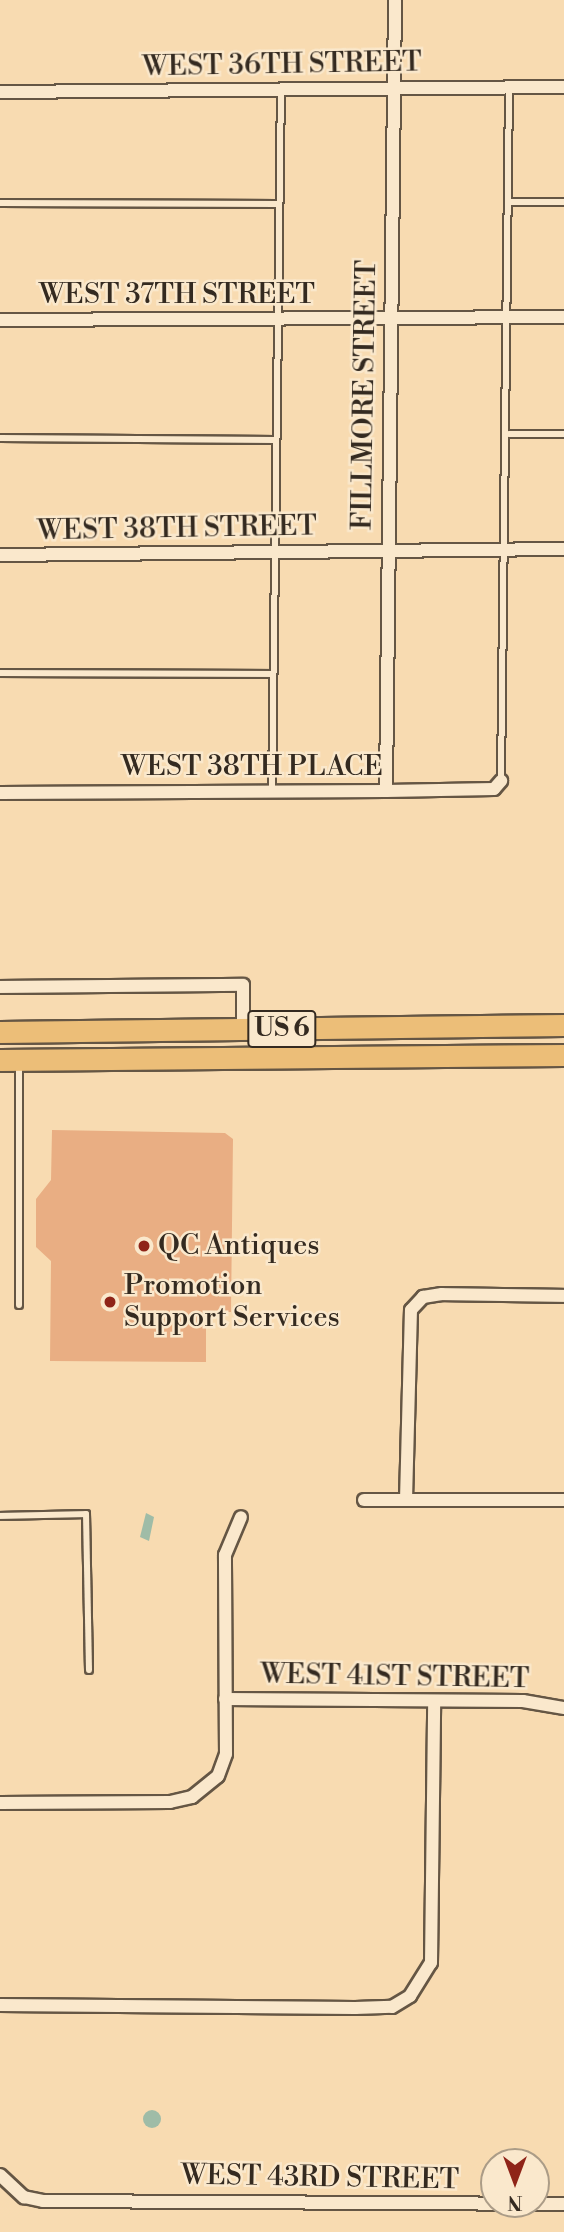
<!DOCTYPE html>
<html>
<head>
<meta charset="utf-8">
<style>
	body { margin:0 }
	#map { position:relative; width:564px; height:2232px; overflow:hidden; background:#f8dbb1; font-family:"Libre Bodoni",serif }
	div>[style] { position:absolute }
	.water>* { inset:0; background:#9fbca7 }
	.round { border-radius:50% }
	.building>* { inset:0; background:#e9ae83 }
	.roads { filter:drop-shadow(2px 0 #655644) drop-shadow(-2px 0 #655644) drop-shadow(0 2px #655644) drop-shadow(0 -2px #655644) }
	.lane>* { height:6px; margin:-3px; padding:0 3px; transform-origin:3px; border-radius:3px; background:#fae8cc }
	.street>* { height:12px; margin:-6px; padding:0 6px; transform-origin:6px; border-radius:6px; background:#fae8cc }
	.primary>* { height:21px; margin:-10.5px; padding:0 10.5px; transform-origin:10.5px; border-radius:10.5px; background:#ecbe78 }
	.dots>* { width:19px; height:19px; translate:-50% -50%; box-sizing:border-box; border:4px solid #fae8cc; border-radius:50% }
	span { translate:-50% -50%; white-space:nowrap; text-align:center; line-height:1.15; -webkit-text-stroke:5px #fae8cc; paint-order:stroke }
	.shield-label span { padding:2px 5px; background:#fae8cc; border:2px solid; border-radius:5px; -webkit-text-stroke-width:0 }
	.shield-label { font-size:26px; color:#342a20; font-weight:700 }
	.street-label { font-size:28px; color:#342a20 }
	.poi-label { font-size:28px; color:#342a20 }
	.left { translate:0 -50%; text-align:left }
	.north { position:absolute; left:480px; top:2148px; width:70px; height:70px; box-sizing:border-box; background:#fae8cc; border:2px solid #ab9c87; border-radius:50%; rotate:180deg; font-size:19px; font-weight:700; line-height:28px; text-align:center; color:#342a20 }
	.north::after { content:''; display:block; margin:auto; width:24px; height:32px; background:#8f2418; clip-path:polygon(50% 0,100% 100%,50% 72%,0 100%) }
</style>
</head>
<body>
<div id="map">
	<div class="water">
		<i style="clip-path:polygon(146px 1513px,154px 1517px,149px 1541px,140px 1537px)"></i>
		<i class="round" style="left:143px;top:2110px;width:18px;height:18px"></i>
	</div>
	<div class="building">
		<i style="clip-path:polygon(52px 1130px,225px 1133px,233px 1139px,231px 1312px,206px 1312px,206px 1362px,50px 1361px,51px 1261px,36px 1247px,36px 1199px,51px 1180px)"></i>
	</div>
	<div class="roads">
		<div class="lane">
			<i style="left:509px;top:202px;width:55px"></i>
			<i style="left:0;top:203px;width:278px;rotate:0.2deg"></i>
			<i style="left:509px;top:434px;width:55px"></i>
			<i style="left:0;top:438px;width:275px;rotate:0.4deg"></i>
			<i style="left:0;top:673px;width:273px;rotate:0.2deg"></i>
			<i style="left:501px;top:781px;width:693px;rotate:-89.34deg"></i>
			<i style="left:272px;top:792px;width:702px;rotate:-89.27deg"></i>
			<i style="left:19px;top:1062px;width:243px;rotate:90deg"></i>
			<i style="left:0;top:1516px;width:86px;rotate:-1.3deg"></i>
			<i style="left:86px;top:1514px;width:156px;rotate:88.9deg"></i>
		</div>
		<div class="street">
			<i style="left:0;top:92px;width:564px;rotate:-0.51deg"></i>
			<i style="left:0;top:320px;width:564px;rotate:-0.3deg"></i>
			<i style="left:0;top:555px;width:564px;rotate:-0.61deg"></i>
			<i style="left:386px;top:791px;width:791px;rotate:-89.35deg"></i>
			<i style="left:0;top:793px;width:386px;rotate:-0.3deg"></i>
			<i style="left:386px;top:791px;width:108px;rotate:-1.1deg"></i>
			<i style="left:494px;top:789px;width:11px;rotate:-49deg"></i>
			<i style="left:0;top:987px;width:243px;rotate:-0.5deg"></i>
			<i style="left:243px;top:985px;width:44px;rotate:90deg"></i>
			<i style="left:364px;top:1500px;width:200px"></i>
			<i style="left:406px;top:1500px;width:190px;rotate:-88.5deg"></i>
			<i style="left:411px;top:1310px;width:18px;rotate:-47deg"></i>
			<i style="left:423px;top:1297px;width:19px;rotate:-9deg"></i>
			<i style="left:442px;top:1294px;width:122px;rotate:0.9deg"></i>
			<i style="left:225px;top:1699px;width:298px;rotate:0.4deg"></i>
			<i style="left:523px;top:1701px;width:42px;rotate:9.7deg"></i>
			<i style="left:0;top:1803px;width:170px;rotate:-0.3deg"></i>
			<i style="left:170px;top:1802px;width:23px;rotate:-13deg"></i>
			<i style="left:192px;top:1797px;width:33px;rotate:-39deg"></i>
			<i style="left:218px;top:1776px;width:23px;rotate:-70deg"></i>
			<i style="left:226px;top:1754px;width:199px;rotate:-90.3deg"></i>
			<i style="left:225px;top:1555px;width:41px;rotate:-67.2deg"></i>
			<i style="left:0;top:2005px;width:355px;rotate:0.5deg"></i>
			<i style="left:355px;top:2008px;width:37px;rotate:-2deg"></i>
			<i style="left:392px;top:2007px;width:21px;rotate:-31deg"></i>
			<i style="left:410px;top:1996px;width:39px;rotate:-58deg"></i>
			<i style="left:431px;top:1963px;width:261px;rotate:-89.3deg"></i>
			<i style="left:0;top:2175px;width:33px;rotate:43deg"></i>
			<i style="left:24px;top:2197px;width:19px;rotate:12deg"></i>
			<i style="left:43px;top:2201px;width:521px;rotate:0.33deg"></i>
		</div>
		<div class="primary">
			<i style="left:0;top:1032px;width:564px;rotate:-0.71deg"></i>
			<i style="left:0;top:1060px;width:564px;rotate:-0.51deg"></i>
		</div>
	</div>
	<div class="dots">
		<i style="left:144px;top:1246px;background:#8f2418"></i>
		<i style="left:110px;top:1302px;background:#8f2418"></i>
	</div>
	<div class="shield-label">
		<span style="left:282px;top:1029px">US 6</span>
	</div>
	<div class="street-label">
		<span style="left:282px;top:65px;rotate:-1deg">WEST 36TH STREET</span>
		<span style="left:177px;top:295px">WEST 37TH STREET</span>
		<span style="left:365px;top:395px;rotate:-89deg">FILLMORE STREET</span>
		<span style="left:177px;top:529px;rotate:-1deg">WEST 38TH STREET</span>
		<span style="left:252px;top:767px">WEST 38TH PLACE</span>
		<span style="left:395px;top:1677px;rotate:1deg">WEST 41ST STREET</span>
		<span style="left:320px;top:2178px;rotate:1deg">WEST 43RD STREET</span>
	</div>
	<div class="poi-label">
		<span class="left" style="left:158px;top:1246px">QC Antiques</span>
		<span class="left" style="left:124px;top:1302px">Promotion<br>Support Services</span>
	</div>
	<div class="north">N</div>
</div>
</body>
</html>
